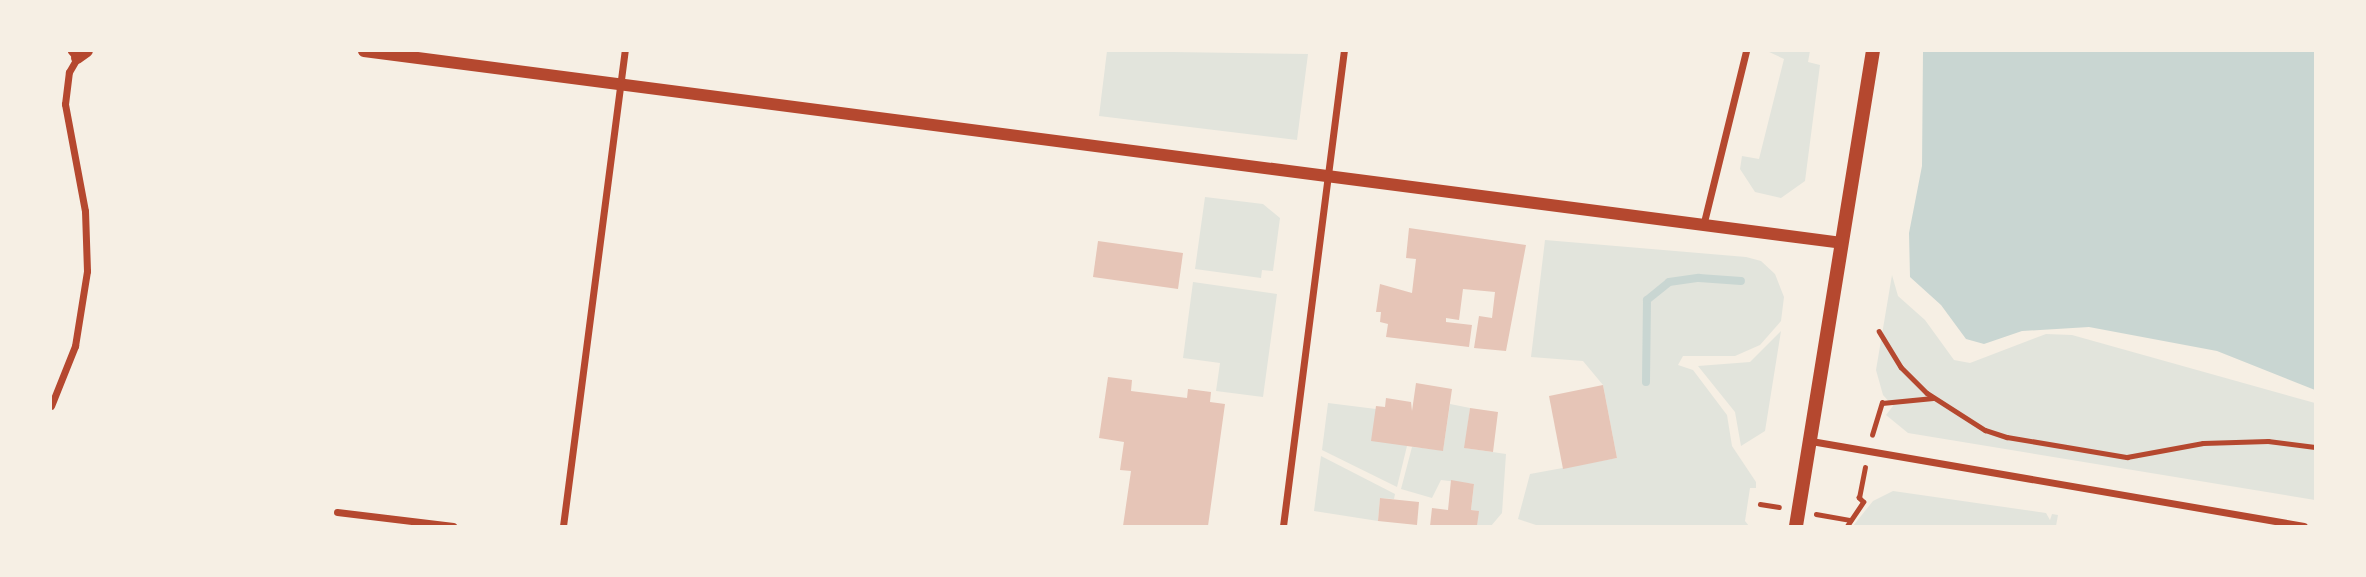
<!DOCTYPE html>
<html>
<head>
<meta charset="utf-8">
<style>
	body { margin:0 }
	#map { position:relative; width:2366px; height:577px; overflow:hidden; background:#f6efe4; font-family:"Open Sans",sans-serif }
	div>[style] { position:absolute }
	.green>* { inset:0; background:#e2e4dc }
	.water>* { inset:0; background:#c9d6d2 }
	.stream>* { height:8px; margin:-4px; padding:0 4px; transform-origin:4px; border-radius:4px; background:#c9d6d2 }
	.building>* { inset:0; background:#e6c5b7 }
	.path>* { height:4.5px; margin:-2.25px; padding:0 2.25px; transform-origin:2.25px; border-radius:2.25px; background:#b5482f }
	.minor>* { height:7px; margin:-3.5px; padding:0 3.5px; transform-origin:3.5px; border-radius:3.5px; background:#b5482f }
	.tertiary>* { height:12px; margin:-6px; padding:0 6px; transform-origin:6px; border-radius:6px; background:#b5482f }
	.secondary>* { height:14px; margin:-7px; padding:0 7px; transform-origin:7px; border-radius:7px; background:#b5482f }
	span { translate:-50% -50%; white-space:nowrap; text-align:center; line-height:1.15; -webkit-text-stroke:7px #f6efe4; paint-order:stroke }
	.frame { position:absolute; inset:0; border:52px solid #f6efe4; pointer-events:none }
</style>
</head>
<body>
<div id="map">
	<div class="green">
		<i style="clip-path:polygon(1107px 51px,1308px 54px,1297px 140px,1099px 116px)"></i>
		<i style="clip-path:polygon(1767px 51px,1810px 51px,1808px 62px,1820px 65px,1805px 181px,1781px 198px,1755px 192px,1740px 169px,1742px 156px,1759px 159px,1784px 59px)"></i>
		<i style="clip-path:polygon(1205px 197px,1263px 204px,1280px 218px,1273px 271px,1262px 270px,1261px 278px,1195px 269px)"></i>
		<i style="clip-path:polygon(1545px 240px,1746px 257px,1761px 261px,1775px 274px,1784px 297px,1781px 321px,1760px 345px,1735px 356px,1683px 356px,1678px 365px,1693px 370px,1727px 415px,1732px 446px,1756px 482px,1756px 488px,1750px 488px,1745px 521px,1749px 526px,1539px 526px,1518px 519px,1530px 474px,1617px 458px,1603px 385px,1583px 361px,1531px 357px)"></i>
		<i style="clip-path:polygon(1892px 275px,1898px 296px,1925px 320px,1954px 360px,1970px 363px,2046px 334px,2072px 335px,2315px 403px,2315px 500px,1908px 433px,1886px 415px,1893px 406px,1883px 395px,1876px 370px)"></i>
		<i style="clip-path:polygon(1193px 282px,1277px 294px,1263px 397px,1216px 391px,1220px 363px,1183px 358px)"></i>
		<i style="clip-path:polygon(1781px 331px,1765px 431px,1741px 446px,1735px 412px,1698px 366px,1750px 362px)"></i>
		<i style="clip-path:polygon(1328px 403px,1376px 409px,1407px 446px,1397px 487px,1322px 450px)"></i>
		<i style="clip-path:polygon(1450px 404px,1470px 408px,1465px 448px,1506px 454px,1502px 513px,1491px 526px,1477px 526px,1478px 511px,1471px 510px,1474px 484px,1441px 480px,1432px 498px,1401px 489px,1412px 447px,1443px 450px)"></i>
		<i style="clip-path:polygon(1321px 456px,1395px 494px,1394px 499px,1380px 498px,1378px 521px,1314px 511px)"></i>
		<i style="clip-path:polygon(1893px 491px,2046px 513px,2050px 520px,2052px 514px,2058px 515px,2056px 526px,1853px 526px,1873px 501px)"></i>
	</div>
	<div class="water">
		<i style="clip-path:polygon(1923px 51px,2315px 51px,2315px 390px,2217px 351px,2089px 327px,2022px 331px,1984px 344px,1966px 339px,1941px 305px,1910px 277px,1909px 233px,1922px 166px)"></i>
	</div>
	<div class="stream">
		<i style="left:1646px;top:382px;width:82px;rotate:-89.3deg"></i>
		<i style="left:1647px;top:300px;width:28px;rotate:-39deg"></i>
		<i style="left:1669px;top:282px;width:30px;rotate:-8deg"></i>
		<i style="left:1699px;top:278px;width:42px;rotate:4.1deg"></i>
	</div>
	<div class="building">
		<i style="clip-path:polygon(1409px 228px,1526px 245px,1506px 351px,1474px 348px,1479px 316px,1492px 318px,1495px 292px,1463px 289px,1459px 320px,1446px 318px,1446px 322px,1472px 325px,1469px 347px,1386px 337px,1388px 324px,1380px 322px,1381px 312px,1376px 312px,1380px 284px,1412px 293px,1416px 259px,1406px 258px)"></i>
		<i style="clip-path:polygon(1098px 241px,1183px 253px,1178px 289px,1093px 277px)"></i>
		<i style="clip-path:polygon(1108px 377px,1132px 380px,1131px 391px,1187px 398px,1188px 389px,1211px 392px,1210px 402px,1225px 404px,1208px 526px,1123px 526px,1131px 471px,1120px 470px,1124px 442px,1099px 438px)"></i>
		<i style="clip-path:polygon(1416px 383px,1452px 389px,1443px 451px,1371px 441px,1376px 406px,1385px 407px,1386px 398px,1411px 402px,1412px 411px)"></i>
		<i style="clip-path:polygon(1603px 385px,1617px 458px,1563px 469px,1549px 396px)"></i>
		<i style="clip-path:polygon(1470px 408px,1498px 412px,1493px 452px,1464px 448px)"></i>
		<i style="clip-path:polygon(1451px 480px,1474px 484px,1471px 510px,1479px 511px,1477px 526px,1430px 526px,1432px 508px,1448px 510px)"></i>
		<i style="clip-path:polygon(1380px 498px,1419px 502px,1417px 525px,1378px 521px)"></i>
	</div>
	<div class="path">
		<i style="left:1879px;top:331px;width:42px;rotate:58.6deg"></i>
		<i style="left:1901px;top:367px;width:37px;rotate:45deg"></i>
		<i style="left:1927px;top:393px;width:69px;rotate:32.5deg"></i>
		<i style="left:1985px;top:430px;width:23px;rotate:18deg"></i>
		<i style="left:2007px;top:437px;width:122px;rotate:9.5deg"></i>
		<i style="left:2127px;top:457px;width:77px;rotate:-10.4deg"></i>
		<i style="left:2203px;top:443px;width:65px;rotate:-1.8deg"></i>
		<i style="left:2268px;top:441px;width:47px;rotate:7.3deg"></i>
		<i style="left:1872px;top:435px;width:34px;rotate:-73deg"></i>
		<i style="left:1882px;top:403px;width:51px;rotate:-5.6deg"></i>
		<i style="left:1760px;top:504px;width:19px;rotate:9deg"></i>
		<i style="left:1816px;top:514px;width:35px;rotate:10deg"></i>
		<i style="left:1847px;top:526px;width:29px;rotate:-56deg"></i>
		<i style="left:1863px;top:502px;width:6px;rotate:-135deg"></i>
		<i style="left:1859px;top:498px;width:31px;rotate:-79deg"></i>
	</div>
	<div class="minor">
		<i style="left:1704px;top:222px;width:176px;rotate:-76.2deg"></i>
		<i style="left:51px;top:406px;width:65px;rotate:-68.2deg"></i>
		<i style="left:75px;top:346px;width:76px;rotate:-80.9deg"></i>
		<i style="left:87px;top:271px;width:60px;rotate:-91.9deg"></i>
		<i style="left:85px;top:211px;width:109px;rotate:-100.6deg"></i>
		<i style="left:65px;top:104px;width:32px;rotate:-83deg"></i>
		<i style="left:69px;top:72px;width:16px;rotate:-60deg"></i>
		<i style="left:77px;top:58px;width:9px;rotate:-131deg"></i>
		<i style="left:1811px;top:441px;width:500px;rotate:9.78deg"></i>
		<i style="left:337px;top:512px;width:117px;rotate:6.9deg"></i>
		<i style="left:563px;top:526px;width:479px;rotate:-82.6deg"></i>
		<i style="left:1283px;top:526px;width:479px;rotate:-82.7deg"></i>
	</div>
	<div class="tertiary">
		<i style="left:364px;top:51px;width:1490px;rotate:7.4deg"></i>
		<i style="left:77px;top:58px;width:12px;rotate:-35deg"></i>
	</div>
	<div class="secondary">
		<i style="left:1796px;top:526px;width:481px;rotate:-80.8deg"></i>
	</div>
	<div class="frame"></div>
</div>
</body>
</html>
